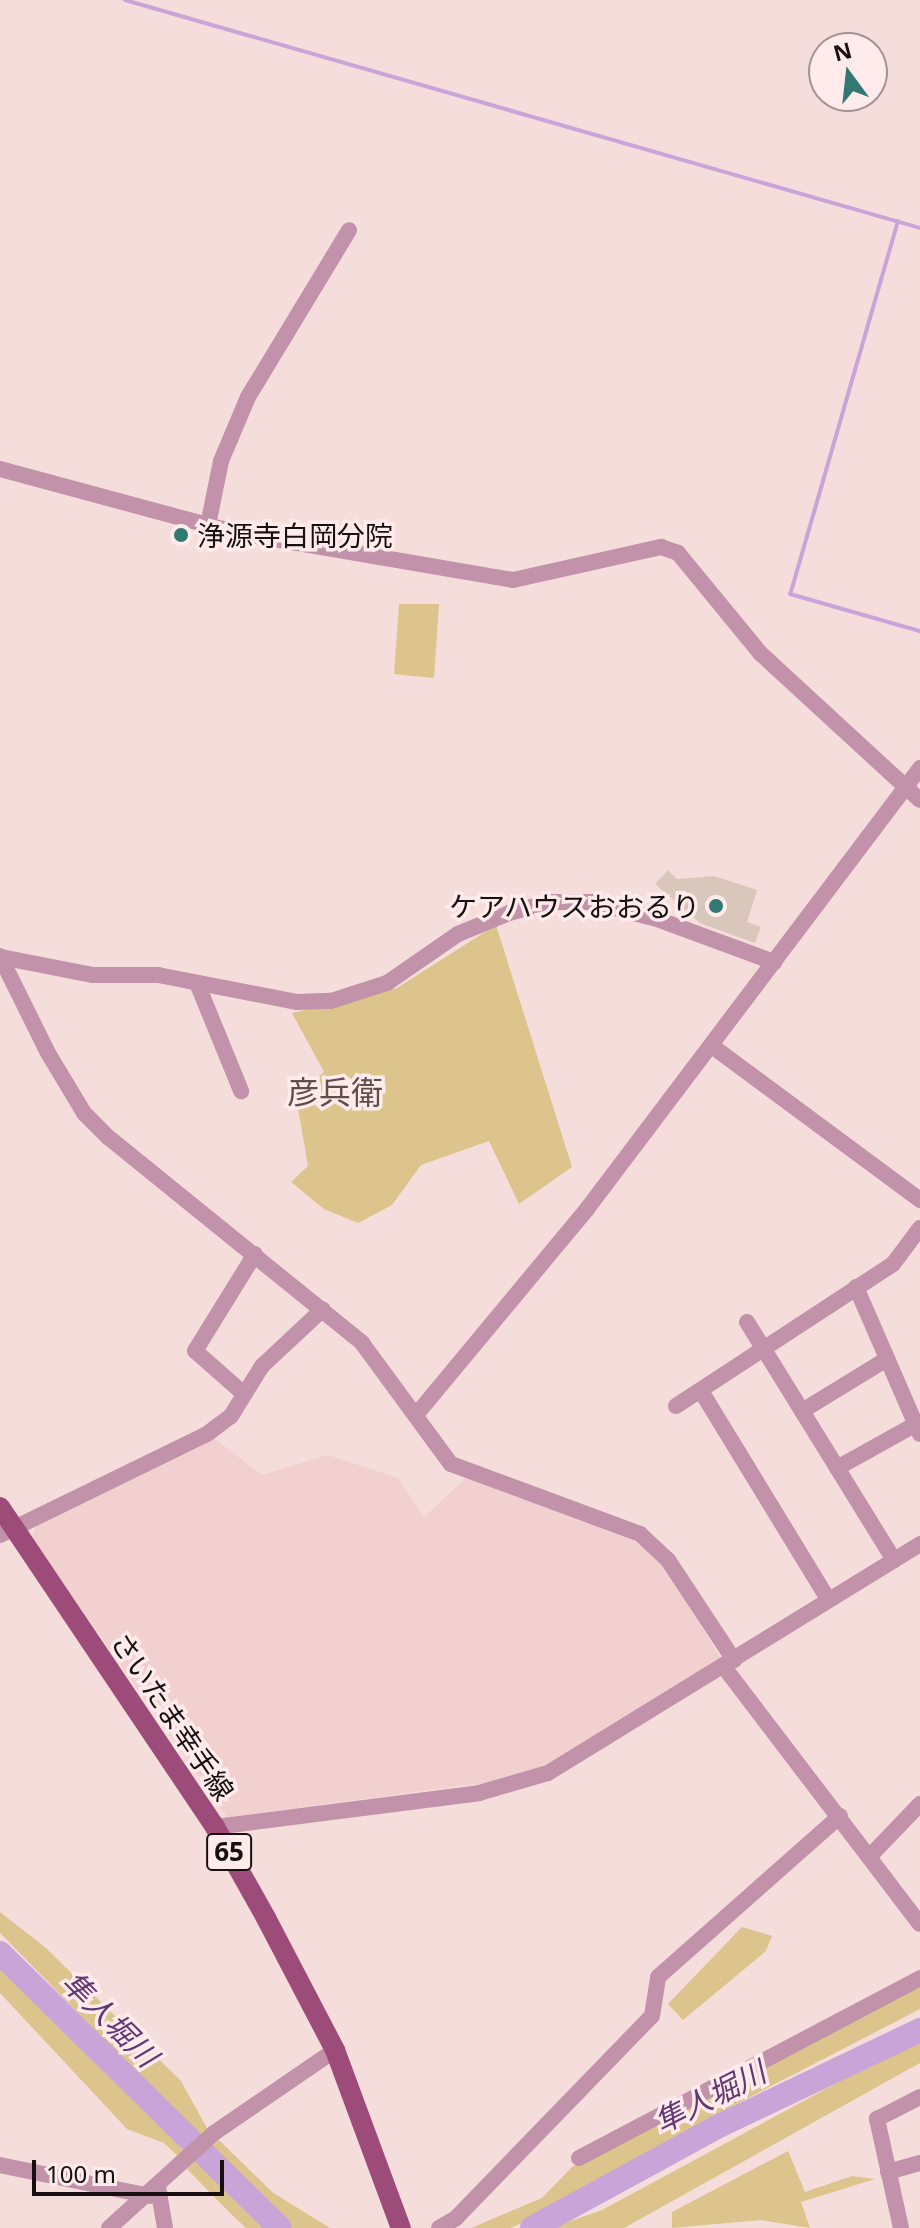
<!DOCTYPE html>
<html>
<head>
<meta charset="utf-8">
<style>
	body { margin:0 }
	#map { position:relative; width:920px; height:2228px; overflow:hidden; background:#f5dddc; font-family:"Noto Sans","Noto Sans JP",sans-serif }
	div>[style] { position:absolute }
	.built>* { inset:0; background:#f1d0cf }
	.green>* { inset:0; background:#dcc48c }
	.stream>* { height:4px; margin:-2px; padding:0 2px; transform-origin:2px; border-radius:2px; background:#c8a4d9 }
	.river>* { height:24px; margin:-12px; padding:0 12px; transform-origin:12px; border-radius:12px; background:#c8a4d9 }
	.building>* { inset:0; background:#dac7bc }
	.minor>* { height:16px; margin:-8px; padding:0 8px; transform-origin:8px; border-radius:8px; background:#c192a9 }
	.major>* { height:20px; margin:-10px; padding:0 10px; transform-origin:10px; border-radius:10px; background:#9d4b78 }
	.dots>* { width:22px; height:22px; translate:-50% -50%; box-sizing:border-box; border:4px solid #ffebeb; border-radius:50% }
	span { translate:-50% -50%; white-space:nowrap; text-align:center; line-height:1.15; -webkit-text-stroke:7px #ffebeb; paint-order:stroke }
	.shield-label span { padding:2px 6px; background:#ffebeb; border:2px solid; border-radius:6px; -webkit-text-stroke-width:0 }
	.shield-label { font-size:26px; color:#181010; font-weight:700 }
	.poi-label { font-size:28px; color:#181010 }
	.left { translate:0 -50%; text-align:left }
	.right { translate:-100% -50%; text-align:right }
	.street-label { font-size:28px; color:#181010 }
	.water-label { font-size:30px; color:#633776; font-style:italic }
	.quarter-label { font-size:32px; color:#604c4b }
	.north { position:absolute; left:808px; top:32px; width:80px; height:80px; box-sizing:border-box; background:#ffebeb; border:2px solid #a39393; border-radius:50%; rotate:345deg; font-size:22px; font-weight:700; line-height:32px; text-align:center; color:#181010 }
	.north::after { content:''; display:block; margin:auto; width:28px; height:36px; background:#327971; clip-path:polygon(50% 0,100% 100%,50% 72%,0 100%) }
	.scale { position:absolute; left:32px; top:2160px; width:192px; height:36px; box-sizing:border-box; border:4px solid #181010; border-top:0; padding-left:10px; font-size:24px; line-height:28px; white-space:nowrap; color:#181010; -webkit-text-stroke:6px #ffebeb; paint-order:stroke }
</style>
</head>
<body>
<div id="map">
	<div class="built">
		<i style="clip-path:polygon(215px 1439px,262px 1475px,328px 1455px,398px 1478px,424px 1517px,466px 1478px,615px 1526px,664px 1564px,722px 1661px,583px 1748px,512px 1779px,227px 1817px,32px 1538px,36px 1525px)"></i>
	</div>
	<div class="green">
		<i style="clip-path:polygon(399px 604px,439px 604px,434px 678px,394px 674px)"></i>
		<i style="clip-path:polygon(496px 925px,572px 1167px,519px 1204px,489px 1141px,421px 1165px,392px 1205px,358px 1223px,324px 1209px,291px 1182px,308px 1166px,296px 1097px,324px 1072px,292px 1013px,397px 988px)"></i>
		<i style="clip-path:polygon(0 1912px,46px 1948px,181px 2081px,208px 2130px,201px 2138px,0 1933px)"></i>
		<i style="clip-path:polygon(742px 1927px,772px 1936px,766px 1951px,683px 2020px,668px 2004px)"></i>
		<i style="clip-path:polygon(0 1967px,107px 2074px,187px 2150px,179px 2157px,164px 2143px,127px 2129px,0 1993px)"></i>
		<i style="clip-path:polygon(920px 1985px,920px 2009px,700px 2123px,538px 2216px,510px 2228px,471px 2228px,542px 2198px,572px 2167px,844px 2019px)"></i>
		<i style="clip-path:polygon(920px 2038px,920px 2063px,624px 2228px,551px 2228px,602px 2210px)"></i>
		<i style="clip-path:polygon(219px 2140px,272px 2192px,330px 2228px,290px 2228px,272px 2214px,209px 2149px)"></i>
		<i style="clip-path:polygon(788px 2151px,805px 2192px,852px 2176px,875px 2179px,801px 2202px,810px 2228px,761px 2220px,672px 2228px,672px 2212px)"></i>
		<i style="clip-path:polygon(195px 2160px,253px 2215px,270px 2228px,246px 2228px,230px 2213px,187px 2169px)"></i>
	</div>
	<div class="stream">
		<i style="left:125px;top:0;width:827px;rotate:16deg"></i>
		<i style="left:898px;top:221px;width:388px;rotate:106.1deg"></i>
		<i style="left:790px;top:594px;width:135px;rotate:15.9deg"></i>
	</div>
	<div class="river">
		<i style="left:0;top:1953px;width:392px;rotate:44.5deg"></i>
		<i style="left:532px;top:2228px;width:215px;rotate:-28.6deg"></i>
		<i style="left:721px;top:2125px;width:221px;rotate:-25.5deg"></i>
	</div>
	<div class="building">
		<i style="clip-path:polygon(668px 870px,677px 879px,714px 876px,757px 890px,747px 922px,761px 927px,755px 943px,700px 923px,655px 884px)"></i>
	</div>
	<div class="minor">
		<i style="left:0;top:469px;width:246px;rotate:15.1deg"></i>
		<i style="left:238px;top:533px;width:279px;rotate:9.7deg"></i>
		<i style="left:513px;top:580px;width:152px;rotate:-12.6deg"></i>
		<i style="left:661px;top:547px;width:18px;rotate:19deg"></i>
		<i style="left:678px;top:553px;width:129px;rotate:50.6deg"></i>
		<i style="left:760px;top:653px;width:217px;rotate:42.6deg"></i>
		<i style="left:208px;top:525px;width:65px;rotate:-78.5deg"></i>
		<i style="left:221px;top:461px;width:69px;rotate:-67.1deg"></i>
		<i style="left:248px;top:397px;width:195px;rotate:-58.8deg"></i>
		<i style="left:0;top:956px;width:108px;rotate:63.7deg"></i>
		<i style="left:48px;top:1053px;width:70px;rotate:59deg"></i>
		<i style="left:84px;top:1113px;width:34px;rotate:45deg"></i>
		<i style="left:108px;top:1137px;width:327px;rotate:39deg"></i>
		<i style="left:362px;top:1343px;width:150px;rotate:53.7deg"></i>
		<i style="left:451px;top:1464px;width:202px;rotate:20.3deg"></i>
		<i style="left:640px;top:1534px;width:38px;rotate:43deg"></i>
		<i style="left:668px;top:1560px;width:120px;rotate:56.6deg"></i>
		<i style="left:1px;top:957px;width:94px;rotate:11.1deg"></i>
		<i style="left:93px;top:975px;width:65px"></i>
		<i style="left:158px;top:975px;width:142px;rotate:11deg"></i>
		<i style="left:297px;top:1002px;width:34px;rotate:-2deg"></i>
		<i style="left:331px;top:1001px;width:59px;rotate:-17.8deg"></i>
		<i style="left:387px;top:983px;width:86px;rotate:-34.6deg"></i>
		<i style="left:458px;top:934px;width:55px;rotate:-22.4deg"></i>
		<i style="left:509px;top:913px;width:41px;rotate:-15.4deg"></i>
		<i style="left:549px;top:902px;width:42px"></i>
		<i style="left:591px;top:902px;width:68px;rotate:14.4deg"></i>
		<i style="left:657px;top:919px;width:125px;rotate:20.2deg"></i>
		<i style="left:197px;top:983px;width:117px;rotate:67.8deg"></i>
		<i style="left:712px;top:1046px;width:259px;rotate:36.5deg"></i>
		<i style="left:856px;top:1287px;width:160px;rotate:66.5deg"></i>
		<i style="left:747px;top:1322px;width:280px;rotate:58.3deg"></i>
		<i style="left:701px;top:1391px;width:240px;rotate:58.6deg"></i>
		<i style="left:244px;top:1394px;width:65px;rotate:-138.7deg"></i>
		<i style="left:195px;top:1351px;width:114px;rotate:-58.3deg"></i>
		<i style="left:676px;top:1406px;width:259px;rotate:-33.2deg"></i>
		<i style="left:893px;top:1264px;width:45px;rotate:-53.1deg"></i>
		<i style="left:802px;top:1411px;width:100px;rotate:-31.5deg"></i>
		<i style="left:416px;top:1415px;width:268px;rotate:-50.3deg"></i>
		<i style="left:587px;top:1209px;width:553px;rotate:-52.94deg"></i>
		<i style="left:837px;top:1468px;width:90px;rotate:-29.1deg"></i>
		<i style="left:0;top:1535px;width:230px;rotate:-26deg"></i>
		<i style="left:207px;top:1434px;width:30px;rotate:-37deg"></i>
		<i style="left:231px;top:1416px;width:59px;rotate:-58.2deg"></i>
		<i style="left:262px;top:1366px;width:83px;rotate:-43.1deg"></i>
		<i style="left:724px;top:1667px;width:323px;rotate:52.7deg"></i>
		<i style="left:215px;top:1827px;width:266px;rotate:-7.3deg"></i>
		<i style="left:479px;top:1793px;width:72px;rotate:-16.2deg"></i>
		<i style="left:548px;top:1773px;width:437px;rotate:-31.6deg"></i>
		<i style="left:871px;top:1855px;width:71px;rotate:-46.1deg"></i>
		<i style="left:579px;top:2158px;width:386px;rotate:-27.8deg"></i>
		<i style="left:0;top:2165px;width:153px;rotate:11.7deg"></i>
		<i style="left:888px;top:2172px;width:33px;rotate:-16deg"></i>
		<i style="left:158px;top:2187px;width:42px;rotate:80.3deg"></i>
		<i style="left:109px;top:2228px;width:142px;rotate:-42.1deg"></i>
		<i style="left:214px;top:2133px;width:147px;rotate:-34.4deg"></i>
		<i style="left:439px;top:2228px;width:20px;rotate:-30deg"></i>
		<i style="left:456px;top:2218px;width:281px;rotate:-45.9deg"></i>
		<i style="left:652px;top:2016px;width:39px;rotate:-81deg"></i>
		<i style="left:658px;top:1977px;width:243px;rotate:-41.5deg"></i>
		<i style="left:901px;top:2228px;width:112px;rotate:-102.4deg"></i>
		<i style="left:877px;top:2119px;width:48px;rotate:-27.1deg"></i>
	</div>
	<div class="major">
		<i style="left:0;top:1507px;width:386px;rotate:56.1deg"></i>
		<i style="left:215px;top:1827px;width:104px;rotate:60.7deg"></i>
		<i style="left:266px;top:1918px;width:149px;rotate:62.4deg"></i>
		<i style="left:335px;top:2050px;width:190px;rotate:69.7deg"></i>
	</div>
	<div class="dots">
		<i style="left:181px;top:535px;background:#327971"></i>
		<i style="left:716px;top:906px;background:#327971"></i>
	</div>
	<div class="shield-label">
		<span style="left:229px;top:1852px">65</span>
	</div>
	<div class="poi-label">
		<span class="left" style="left:197px;top:535px">浄源寺白岡分院</span>
		<span class="right" style="left:700px;top:906px">ケアハウスおおるり</span>
	</div>
	<div class="street-label">
		<span style="left:173px;top:1716px;rotate:56deg">さいたま幸手線</span>
	</div>
	<div class="water-label">
		<span style="left:110px;top:2019px;rotate:45deg">隼人堀川</span>
		<span style="left:710px;top:2097px;rotate:-27deg">隼人堀川</span>
	</div>
	<div class="quarter-label">
		<span style="left:335px;top:1092px">彦兵衛</span>
	</div>
	<div class="north">N</div>
	<div class="scale">100 m</div>
</div>
</body>
</html>
